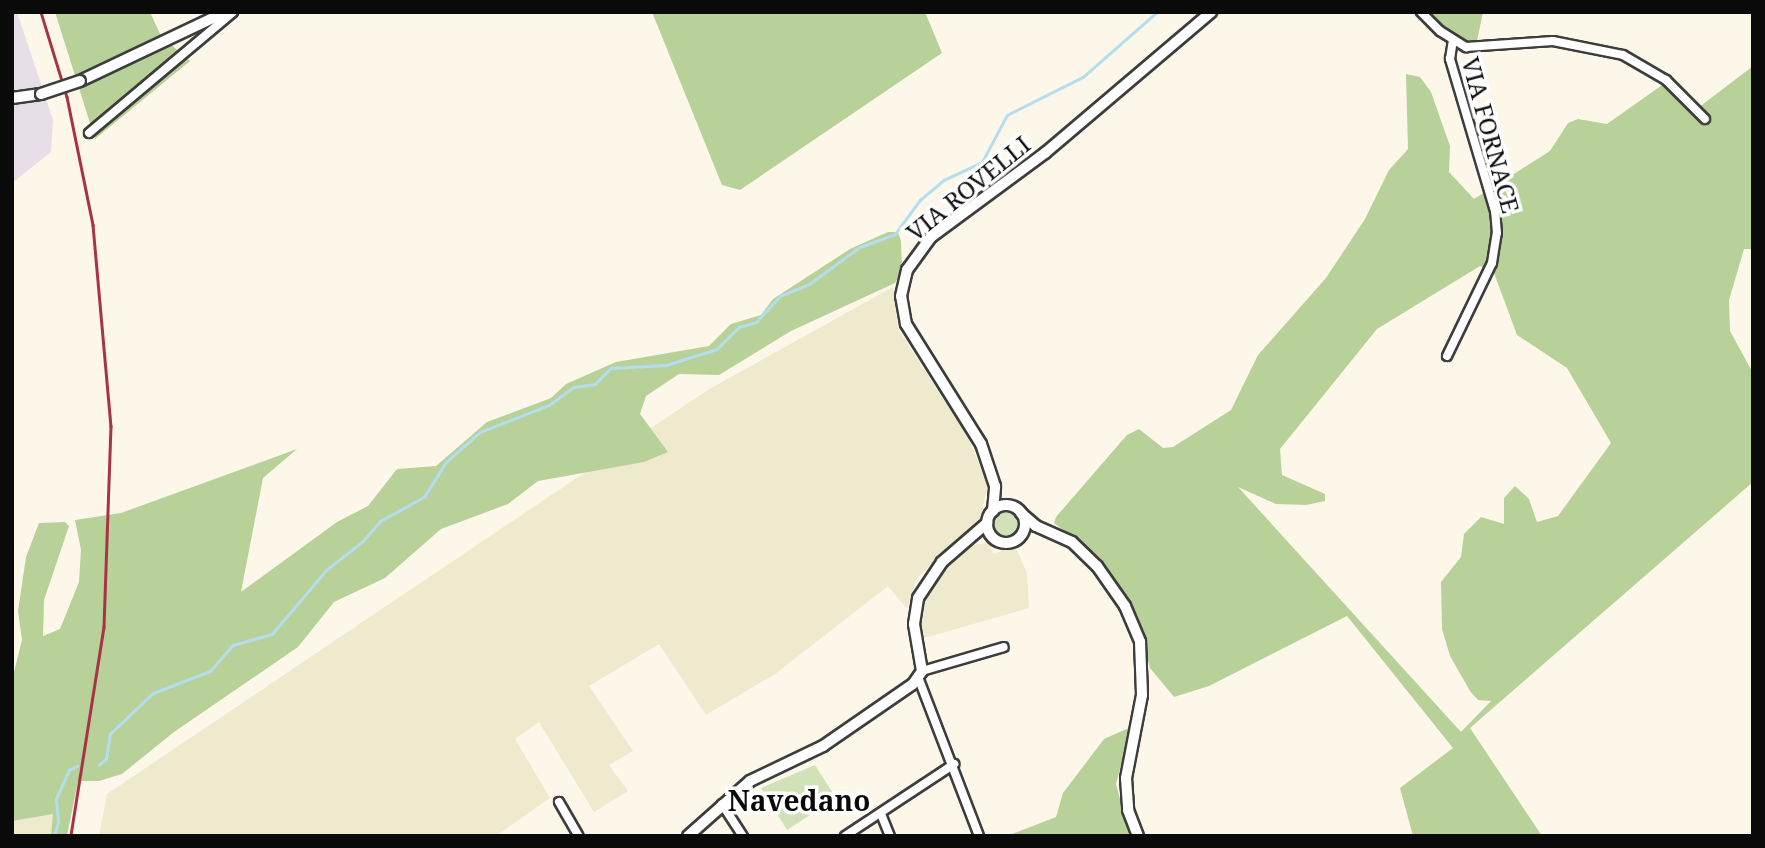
<!DOCTYPE html>
<html>
<head>
<meta charset="utf-8">
<style>
	body { margin:0 }
	#map { position:relative; width:1765px; height:848px; overflow:hidden; background:#fcf7e9; font-family:"Noto Serif",serif }
	div>[style] { position:absolute }
	.industrial>* { inset:0; background:#e6dfe8 }
	.farmland>* { inset:0; background:#efe9cd }
	.green>* { inset:0; background:#d2e2b8 }
	.round { border-radius:50% }
	.forest>* { inset:0; background:#b7d199 }
	.stream>* { height:2.5px; margin:-1.25px; padding:0 1.25px; transform-origin:1.25px; border-radius:1.25px; background:#b4deee }
	.roads { filter:drop-shadow(2px 0 #3d3d3d) drop-shadow(-2px 0 #3d3d3d) drop-shadow(0 2px #3d3d3d) drop-shadow(0 -2px #3d3d3d) }
	.minor>* { height:8px; margin:-4px; padding:0 4px; transform-origin:4px; border-radius:4px; background:#fff }
	.tertiary>* { height:10px; margin:-5px; padding:0 5px; transform-origin:5px; border-radius:5px; background:#fff }
	.tertiary>.ring { margin:-5px; padding:0; box-sizing:content-box; background:none; border:10px solid #fff; border-radius:50% }
	.rail>* { height:2.5px; margin:-1.25px; padding:0 1.25px; transform-origin:1.25px; border-radius:1.25px; background:#a83344 }
	.bridges { filter:drop-shadow(2px 0 #3d3d3d) drop-shadow(-2px 0 #3d3d3d) drop-shadow(0 2px #3d3d3d) drop-shadow(0 -2px #3d3d3d) }
	.tertiary-bridge>* { height:10px; margin:-5px; padding:0 5px; transform-origin:5px; border-radius:5px; background:#fff }
	span { translate:-50% -50%; white-space:nowrap; text-align:center; line-height:1.15; -webkit-text-stroke:7px #fff; paint-order:stroke }
	.street-label { font-size:24px; color:#0a0a0a }
	.quarter-label { font-size:28px; color:#0a0a0a; font-weight:700 }
	.frame { position:absolute; inset:0; border:14px solid #0a0a0a; pointer-events:none }
</style>
</head>
<body>
<div id="map">
	<div class="industrial">
		<i style="clip-path:polygon(12px 12px,17px 12px,53px 120px,51px 152px,12px 183px)"></i>
	</div>
	<div class="farmland">
		<i style="clip-path:polygon(893px 287px,898px 329px,968px 438px,988px 485px,980px 518px,917px 578px,907px 609px,888px 586px,775px 674px,706px 715px,659px 644px,589px 686px,633px 751px,609px 765px,628px 791px,594px 812px,539px 722px,515px 739px,550px 798px,496px 836px,99px 836px,107px 794px,706px 391px)"></i>
		<i style="clip-path:polygon(989px 543px,993px 554px,1015px 546px,1027px 573px,1029px 608px,924px 638px,919px 630px,919px 611px,935px 576px,970px 545px)"></i>
		<i style="clip-path:polygon(42px 814px,55px 814px,52px 836px,12px 836px,12px 820px)"></i>
	</div>
	<div class="green">
		<i class="round" style="left:993px;top:511px;width:26px;height:26px"></i>
		<i style="clip-path:polygon(815px 765px,836px 798px,787px 830px,761px 788px)"></i>
	</div>
	<div class="forest">
		<i style="clip-path:polygon(55px 12px,150px 12px,161px 36px,190px 61px,95px 139px)"></i>
		<i style="clip-path:polygon(652px 12px,925px 12px,942px 53px,740px 190px,722px 185px)"></i>
		<i style="clip-path:polygon(1428px 12px,1483px 12px,1476px 46px,1454px 37px)"></i>
		<i style="clip-path:polygon(evenodd,1753px 66px,1753px 249px,1744px 249px,1729px 300px,1730px 331px,1753px 373px,1753px 482px,1470px 728px,1542px 836px,1413px 836px,1400px 788px,1453px 748px,1347px 616px,1209px 686px,1174px 697px,1150px 668px,1136px 614px,1100px 558px,1054px 523px,1056px 517px,1127px 435px,1139px 429px,1163px 448px,1173px 447px,1231px 410px,1258px 355px,1326px 278px,1365px 219px,1389px 170px,1408px 149px,1406px 74px,1420px 77px,1431px 92px,1450px 146px,1449px 172px,1474px 199px,1550px 151px,1568px 123px,1578px 119px,1607px 124px,1665px 83px,1694px 111px,1753px 66px,1480px 266px,1494px 273px,1517px 335px,1567px 368px,1611px 443px,1558px 516px,1537px 522px,1529px 499px,1515px 486px,1504px 498px,1504px 524px,1481px 517px,1464px 534px,1461px 557px,1441px 582px,1442px 629px,1450px 656px,1470px 691px,1478px 700px,1491px 701px,1461px 732px,1238px 487px,1276px 504px,1306px 505px,1325px 501px,1325px 494px,1282px 475px,1280px 449px,1377px 329px,1480px 266px)"></i>
		<i style="clip-path:polygon(888px 232px,898px 232px,901px 241px,902px 270px,895px 283px,791px 331px,719px 375px,679px 374px,646px 396px,640px 414px,668px 452px,644px 462px,538px 481px,508px 504px,441px 529px,385px 578px,334px 602px,298px 647px,174px 732px,122px 774px,99px 781px,78px 781px,67px 836px,51px 836px,53px 814px,12px 821px,12px 680px,22px 640px,18px 611px,26px 557px,39px 523px,65px 522px,69px 526px,44px 600px,43px 636px,60px 629px,79px 582px,81px 550px,75px 520px,121px 513px,297px 449px,263px 478px,241px 592px,337px 522px,368px 506px,397px 469px,436px 466px,487px 422px,551px 398px,566px 384px,616px 362px,709px 346px,731px 324px,761px 315px,773px 299px,850px 249px)"></i>
		<i style="clip-path:polygon(1131px 727px,1116px 784px,1130px 836px,1007px 836px,1056px 817px,1063px 793px,1104px 739px)"></i>
	</div>
	<div class="stream">
		<i style="left:99px;top:765px;width:9px;rotate:-41deg"></i>
		<i style="left:106px;top:759px;width:25px;rotate:-81deg"></i>
		<i style="left:110px;top:734px;width:59px;rotate:-43.6deg"></i>
		<i style="left:153px;top:693px;width:61px;rotate:-21.1deg"></i>
		<i style="left:210px;top:671px;width:35px;rotate:-49deg"></i>
		<i style="left:233px;top:645px;width:41px;rotate:-15.8deg"></i>
		<i style="left:272px;top:634px;width:84px;rotate:-49.8deg"></i>
		<i style="left:326px;top:570px;width:46px;rotate:-37.9deg"></i>
		<i style="left:362px;top:542px;width:28px;rotate:-49deg"></i>
		<i style="left:380px;top:521px;width:50px;rotate:-28.6deg"></i>
		<i style="left:424px;top:497px;width:41px;rotate:-57.8deg"></i>
		<i style="left:446px;top:462px;width:45px;rotate:-41.4deg"></i>
		<i style="left:480px;top:432px;width:74px;rotate:-21.4deg"></i>
		<i style="left:549px;top:405px;width:31px;rotate:-36deg"></i>
		<i style="left:574px;top:387px;width:21px;rotate:-8deg"></i>
		<i style="left:595px;top:384px;width:23px;rotate:-45deg"></i>
		<i style="left:611px;top:368px;width:55px;rotate:-3.1deg"></i>
		<i style="left:666px;top:365px;width:53px;rotate:-17.4deg"></i>
		<i style="left:717px;top:349px;width:31px;rotate:-45deg"></i>
		<i style="left:739px;top:327px;width:18px;rotate:-16deg"></i>
		<i style="left:756px;top:322px;width:35px;rotate:-47deg"></i>
		<i style="left:780px;top:296px;width:31px;rotate:-22deg"></i>
		<i style="left:809px;top:284px;width:63px;rotate:-36deg"></i>
		<i style="left:860px;top:247px;width:37px;rotate:-20deg"></i>
		<i style="left:895px;top:234px;width:42px;rotate:-53.7deg"></i>
		<i style="left:920px;top:200px;width:31px;rotate:-40deg"></i>
		<i style="left:944px;top:180px;width:42px;rotate:-25.3deg"></i>
		<i style="left:982px;top:162px;width:53px;rotate:-62deg"></i>
		<i style="left:1007px;top:115px;width:85px;rotate:-26.6deg"></i>
		<i style="left:1083px;top:77px;width:98px;rotate:-41.3deg"></i>
		<i style="left:54px;top:836px;width:15px;rotate:-74deg"></i>
		<i style="left:58px;top:822px;width:23px;rotate:-95deg"></i>
		<i style="left:56px;top:799px;width:32px;rotate:-66deg"></i>
		<i style="left:69px;top:770px;width:9px;rotate:-27deg"></i>
	</div>
	<div class="roads">
		<div class="minor">
			<i style="left:1421px;top:12px;width:27px;rotate:45deg"></i>
			<i style="left:1440px;top:31px;width:31px;rotate:32deg"></i>
			<i style="left:1466px;top:47px;width:87px;rotate:-3.9deg"></i>
			<i style="left:1553px;top:41px;width:71px;rotate:11.3deg"></i>
			<i style="left:1623px;top:55px;width:50px;rotate:30.2deg"></i>
			<i style="left:1666px;top:80px;width:55px;rotate:45deg"></i>
			<i style="left:89px;top:133px;width:188px;rotate:-40deg"></i>
			<i style="left:1447px;top:356px;width:103px;rotate:-64.2deg"></i>
			<i style="left:1492px;top:263px;width:30px;rotate:-81deg"></i>
			<i style="left:1497px;top:233px;width:22px;rotate:-95deg"></i>
			<i style="left:1495px;top:211px;width:159px;rotate:-106.5deg"></i>
			<i style="left:1450px;top:59px;width:18px;rotate:-81deg"></i>
			<i style="left:922px;top:671px;width:85px;rotate:-16.3deg"></i>
			<i style="left:918px;top:677px;width:170px;rotate:69deg"></i>
			<i style="left:559px;top:802px;width:39px;rotate:60deg"></i>
			<i style="left:722px;top:804px;width:38px;rotate:57deg"></i>
			<i style="left:881px;top:814px;width:24px;rotate:68deg"></i>
			<i style="left:845px;top:836px;width:131px;rotate:-33.4deg"></i>
		</div>
		<div class="tertiary">
			<i style="left:80px;top:81px;width:161px;rotate:-25.4deg"></i>
			<i style="left:12px;top:98px;width:29px;rotate:-8deg"></i>
			<i class="ring" style="left:987px;top:505px;width:28px;height:28px"></i>
			<i style="left:993px;top:511px;width:25px;rotate:-85deg"></i>
			<i style="left:995px;top:486px;width:44px;rotate:-108.4deg"></i>
			<i style="left:981px;top:444px;width:142px;rotate:-122deg"></i>
			<i style="left:906px;top:324px;width:28px;rotate:-100deg"></i>
			<i style="left:901px;top:296px;width:27px;rotate:-77deg"></i>
			<i style="left:907px;top:270px;width:41px;rotate:-54deg"></i>
			<i style="left:931px;top:237px;width:142px;rotate:-36.4deg"></i>
			<i style="left:1045px;top:153px;width:218px;rotate:-40.3deg"></i>
			<i style="left:1021px;top:513px;width:20px;rotate:41deg"></i>
			<i style="left:1036px;top:526px;width:39px;rotate:24deg"></i>
			<i style="left:1072px;top:542px;width:35px;rotate:44deg"></i>
			<i style="left:1097px;top:566px;width:49px;rotate:55deg"></i>
			<i style="left:1125px;top:606px;width:39px;rotate:67deg"></i>
			<i style="left:1140px;top:642px;width:53px;rotate:87.8deg"></i>
			<i style="left:1142px;top:695px;width:85px;rotate:100.9deg"></i>
			<i style="left:1126px;top:778px;width:32px;rotate:86deg"></i>
			<i style="left:1128px;top:810px;width:28px;rotate:69deg"></i>
			<i style="left:688px;top:836px;width:83px;rotate:-41.6deg"></i>
			<i style="left:750px;top:781px;width:81px;rotate:-25.6deg"></i>
			<i style="left:823px;top:746px;width:109px;rotate:-34.6deg"></i>
			<i style="left:913px;top:684px;width:16px;rotate:-55deg"></i>
			<i style="left:922px;top:671px;width:48px;rotate:-99.7deg"></i>
			<i style="left:914px;top:624px;width:26px;rotate:-81deg"></i>
			<i style="left:918px;top:598px;width:43px;rotate:-56.3deg"></i>
			<i style="left:942px;top:562px;width:60px;rotate:-40.9deg"></i>
		</div>
	</div>
	<div class="rail">
		<i style="left:41px;top:12px;width:89px;rotate:73deg"></i>
		<i style="left:67px;top:97px;width:131px;rotate:78.5deg"></i>
		<i style="left:93px;top:225px;width:202px;rotate:84.9deg"></i>
		<i style="left:111px;top:426px;width:201px;rotate:92deg"></i>
		<i style="left:104px;top:627px;width:212px;rotate:99deg"></i>
	</div>
	<div class="bridges">
		<div class="tertiary-bridge">
			<i style="left:41px;top:94px;width:41px;rotate:-18.4deg"></i>
		</div>
	</div>
	<div class="street-label">
		<span style="left:1491px;top:135px;rotate:75deg">VIA FORNACE</span>
		<span style="left:968px;top:188px;rotate:-39deg">VIA ROVELLI</span>
	</div>
	<div class="quarter-label">
		<span style="left:799px;top:800px">Navedano</span>
	</div>
	<div class="frame"></div>
</div>
</body>
</html>
